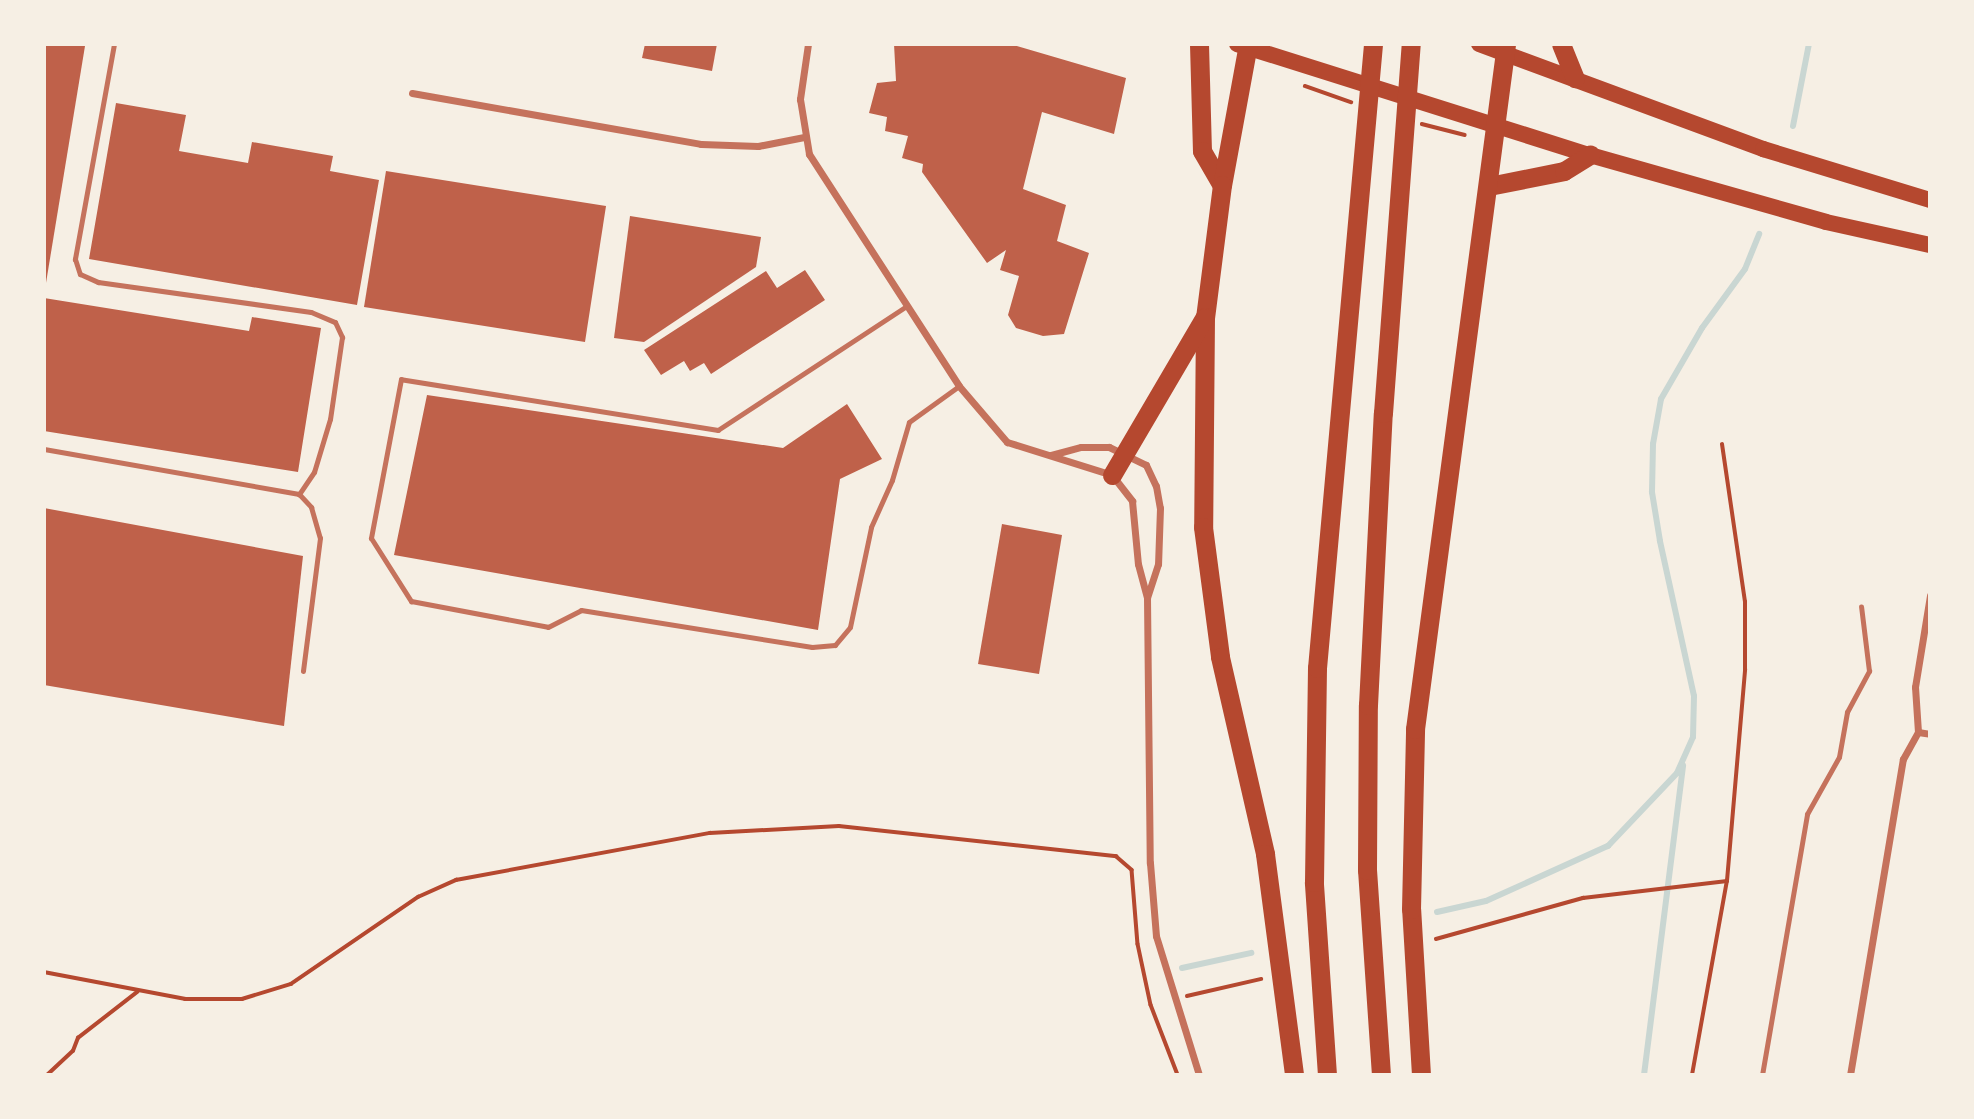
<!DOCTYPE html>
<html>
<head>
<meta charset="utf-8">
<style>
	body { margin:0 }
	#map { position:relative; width:1974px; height:1119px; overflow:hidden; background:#f6efe4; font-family:Ubuntu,sans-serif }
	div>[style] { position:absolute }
	.stream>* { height:6px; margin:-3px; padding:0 3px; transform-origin:3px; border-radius:3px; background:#c9d6d2 }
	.building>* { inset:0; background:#bf614a }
	.path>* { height:3.5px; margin:-1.75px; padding:0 1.75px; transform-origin:1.75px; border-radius:1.75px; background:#b5482f }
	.service>* { height:5px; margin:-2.5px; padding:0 2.5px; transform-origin:2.5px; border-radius:2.5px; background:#c5725c }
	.minor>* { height:7px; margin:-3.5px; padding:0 3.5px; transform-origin:3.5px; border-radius:3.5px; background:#c5725c }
	.primary>* { height:16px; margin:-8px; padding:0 8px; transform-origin:8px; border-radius:8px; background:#b5482f }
	.motorway>* { height:19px; margin:-9.5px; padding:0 9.5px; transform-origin:9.5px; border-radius:9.5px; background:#b5482f }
	span { translate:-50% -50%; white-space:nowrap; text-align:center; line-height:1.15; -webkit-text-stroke:5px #f6efe4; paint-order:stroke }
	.frame { position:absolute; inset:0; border:46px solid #f6efe4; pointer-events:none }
</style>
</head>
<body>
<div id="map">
	<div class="stream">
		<i style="left:1793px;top:126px;width:84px;rotate:-79deg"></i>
		<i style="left:1437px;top:912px;width:50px;rotate:-12.7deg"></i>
		<i style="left:1486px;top:901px;width:134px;rotate:-24.3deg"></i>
		<i style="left:1608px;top:846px;width:100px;rotate:-46.6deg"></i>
		<i style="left:1677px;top:773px;width:39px;rotate:-66deg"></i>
		<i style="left:1693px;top:737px;width:41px;rotate:-88.6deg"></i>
		<i style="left:1694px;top:696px;width:159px;rotate:-102.4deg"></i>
		<i style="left:1660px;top:541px;width:50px;rotate:-99.3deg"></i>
		<i style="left:1652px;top:492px;width:48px;rotate:-88.8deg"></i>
		<i style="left:1653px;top:444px;width:46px;rotate:-79.9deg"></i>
		<i style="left:1661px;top:399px;width:82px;rotate:-60deg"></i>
		<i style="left:1702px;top:328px;width:73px;rotate:-53.9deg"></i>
		<i style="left:1745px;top:269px;width:38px;rotate:-68deg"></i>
		<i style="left:1182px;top:968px;width:71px;rotate:-12.3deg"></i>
		<i style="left:1644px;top:1075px;width:312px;rotate:-82.8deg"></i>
	</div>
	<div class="building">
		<i style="clip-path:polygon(44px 44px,85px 46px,45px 289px,44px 289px)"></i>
		<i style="clip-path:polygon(645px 44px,717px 44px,712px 71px,642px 58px)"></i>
		<i style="clip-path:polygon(894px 44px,1010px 44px,1126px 78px,1114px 134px,1042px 112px,1023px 189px,1066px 205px,1057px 241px,1089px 253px,1064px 334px,1043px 336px,1016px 328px,1008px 315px,1019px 276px,1000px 270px,1006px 250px,987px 263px,922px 172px,923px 164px,902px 158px,908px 136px,885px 131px,887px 117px,869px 113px,877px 83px,896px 81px)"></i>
		<i style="clip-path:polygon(116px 103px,186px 115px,179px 151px,248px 163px,252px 142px,333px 156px,330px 171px,379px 180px,357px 305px,89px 259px)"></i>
		<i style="clip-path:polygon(386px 171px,606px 206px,585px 342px,364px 307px)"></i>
		<i style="clip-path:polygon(630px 216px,761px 237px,756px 267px,644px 342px,614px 338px)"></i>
		<i style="clip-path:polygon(805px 270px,825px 300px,711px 374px,704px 363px,690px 371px,684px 361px,661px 375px,644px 350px,766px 271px,777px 288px)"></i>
		<i style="clip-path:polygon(44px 298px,249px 331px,252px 317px,321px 328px,298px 472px,44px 431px)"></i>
		<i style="clip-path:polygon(427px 395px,783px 448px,847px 404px,882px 459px,840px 479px,818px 630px,394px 555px)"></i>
		<i style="clip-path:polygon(44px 508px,303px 556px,284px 726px,44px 685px)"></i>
		<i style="clip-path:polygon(1002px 524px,1062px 535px,1039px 674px,978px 664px)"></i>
	</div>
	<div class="path">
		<i style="left:1305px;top:86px;width:49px;rotate:19.2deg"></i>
		<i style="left:1422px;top:124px;width:44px;rotate:14.3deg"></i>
		<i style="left:1436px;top:939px;width:153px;rotate:-15.6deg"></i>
		<i style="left:1583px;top:898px;width:145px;rotate:-6.7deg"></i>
		<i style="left:44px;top:972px;width:144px;rotate:10.8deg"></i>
		<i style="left:185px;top:999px;width:57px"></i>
		<i style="left:242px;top:999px;width:51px;rotate:-17deg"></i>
		<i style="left:291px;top:984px;width:154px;rotate:-34.4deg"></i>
		<i style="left:418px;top:897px;width:42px;rotate:-24.1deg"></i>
		<i style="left:456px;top:880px;width:258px;rotate:-10.5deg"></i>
		<i style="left:710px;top:833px;width:129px;rotate:-3.1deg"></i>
		<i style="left:839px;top:826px;width:279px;rotate:6.2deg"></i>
		<i style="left:1116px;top:856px;width:21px;rotate:41deg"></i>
		<i style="left:1132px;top:870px;width:74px;rotate:85.4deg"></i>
		<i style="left:1138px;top:944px;width:62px;rotate:78deg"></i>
		<i style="left:1151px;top:1005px;width:75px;rotate:68.9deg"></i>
		<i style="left:1187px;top:996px;width:76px;rotate:-12.9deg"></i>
		<i style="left:47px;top:1075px;width:35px;rotate:-43deg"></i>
		<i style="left:73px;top:1051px;width:14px;rotate:-69deg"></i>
		<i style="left:78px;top:1038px;width:75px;rotate:-37.9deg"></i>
		<i style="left:1692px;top:1075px;width:197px;rotate:-79.8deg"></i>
		<i style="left:1727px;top:881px;width:212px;rotate:-85.1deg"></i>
		<i style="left:1745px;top:670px;width:68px;rotate:-90deg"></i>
		<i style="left:1745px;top:602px;width:159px;rotate:-98.3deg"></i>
	</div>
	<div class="service">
		<i style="left:114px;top:44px;width:219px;rotate:100.3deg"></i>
		<i style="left:75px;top:259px;width:16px;rotate:72deg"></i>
		<i style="left:80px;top:274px;width:20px;rotate:24deg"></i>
		<i style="left:98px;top:282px;width:215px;rotate:8deg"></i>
		<i style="left:311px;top:312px;width:26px;rotate:23deg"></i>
		<i style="left:335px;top:322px;width:17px;rotate:65deg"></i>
		<i style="left:342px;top:337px;width:83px;rotate:98.3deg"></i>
		<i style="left:330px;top:419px;width:55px;rotate:106.8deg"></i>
		<i style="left:314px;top:472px;width:27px;rotate:124deg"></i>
		<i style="left:905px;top:307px;width:224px;rotate:146.7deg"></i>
		<i style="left:718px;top:430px;width:321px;rotate:-170.9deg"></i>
		<i style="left:401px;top:379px;width:162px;rotate:100.7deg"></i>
		<i style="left:371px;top:538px;width:75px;rotate:57.6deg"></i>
		<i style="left:411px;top:601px;width:139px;rotate:10.7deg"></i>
		<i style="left:548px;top:627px;width:37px;rotate:-27deg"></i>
		<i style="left:581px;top:610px;width:234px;rotate:9.1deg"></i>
		<i style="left:812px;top:647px;width:23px;rotate:-5deg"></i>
		<i style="left:835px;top:645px;width:23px;rotate:-50deg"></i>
		<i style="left:850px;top:627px;width:102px;rotate:-78.1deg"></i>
		<i style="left:871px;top:527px;width:51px;rotate:-65.9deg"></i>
		<i style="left:892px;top:480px;width:60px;rotate:-73.7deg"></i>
		<i style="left:909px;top:422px;width:62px;rotate:-35.8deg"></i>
		<i style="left:44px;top:449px;width:259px;rotate:10deg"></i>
		<i style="left:299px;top:494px;width:18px;rotate:47deg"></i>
		<i style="left:311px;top:507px;width:32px;rotate:74deg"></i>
		<i style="left:320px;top:538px;width:134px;rotate:97.3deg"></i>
		<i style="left:1762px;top:1075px;width:265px;rotate:-80.2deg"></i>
		<i style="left:1807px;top:814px;width:65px;rotate:-60.7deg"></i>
		<i style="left:1839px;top:757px;width:46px;rotate:-79.9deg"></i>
		<i style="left:1847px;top:712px;width:47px;rotate:-61.8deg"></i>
		<i style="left:1869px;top:671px;width:65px;rotate:-97deg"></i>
	</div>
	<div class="minor">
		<i style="left:808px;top:44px;width:56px;rotate:98.3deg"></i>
		<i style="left:800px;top:99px;width:56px;rotate:80.7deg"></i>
		<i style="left:809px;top:154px;width:276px;rotate:57.1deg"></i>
		<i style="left:959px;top:386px;width:74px;rotate:49.4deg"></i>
		<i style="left:1007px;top:442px;width:110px;rotate:17.4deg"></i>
		<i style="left:1112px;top:475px;width:33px;rotate:52deg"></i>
		<i style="left:1132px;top:501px;width:63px;rotate:84.6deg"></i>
		<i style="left:1138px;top:564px;width:35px;rotate:75deg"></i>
		<i style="left:1147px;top:598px;width:265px;rotate:89.4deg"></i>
		<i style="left:1150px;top:863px;width:73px;rotate:85.3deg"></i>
		<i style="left:1156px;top:936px;width:145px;rotate:72.8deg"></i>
		<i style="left:412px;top:93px;width:293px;rotate:10deg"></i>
		<i style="left:701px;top:144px;width:57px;rotate:2deg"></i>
		<i style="left:758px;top:146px;width:47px;rotate:-11.1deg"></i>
		<i style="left:1051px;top:455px;width:31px;rotate:-15deg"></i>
		<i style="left:1081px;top:447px;width:28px"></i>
		<i style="left:1109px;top:447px;width:41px;rotate:25.9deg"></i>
		<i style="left:1146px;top:465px;width:23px;rotate:65deg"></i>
		<i style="left:1156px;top:486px;width:22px;rotate:80deg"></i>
		<i style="left:1160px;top:508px;width:56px;rotate:92deg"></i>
		<i style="left:1158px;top:564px;width:35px;rotate:108deg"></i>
		<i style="left:1918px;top:732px;width:12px;rotate:9deg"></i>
		<i style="left:1850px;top:1075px;width:320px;rotate:-80.5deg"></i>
		<i style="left:1903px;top:759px;width:31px;rotate:-61deg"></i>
		<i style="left:1918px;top:732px;width:45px;rotate:-93.8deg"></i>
		<i style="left:1915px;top:687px;width:93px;rotate:-80.7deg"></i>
	</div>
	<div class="primary">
		<i style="left:1237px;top:44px;width:370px;rotate:17.5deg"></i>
		<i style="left:1590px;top:155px;width:245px;rotate:15.8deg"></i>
		<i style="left:1826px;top:222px;width:107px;rotate:12.5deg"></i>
		<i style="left:1479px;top:44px;width:303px;rotate:20.3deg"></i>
		<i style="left:1763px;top:149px;width:175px;rotate:17deg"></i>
	</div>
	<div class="motorway">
		<i style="left:1199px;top:44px;width:107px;rotate:88.4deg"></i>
		<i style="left:1202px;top:151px;width:39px;rotate:60deg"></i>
		<i style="left:1248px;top:44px;width:143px;rotate:100.4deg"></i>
		<i style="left:1222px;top:185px;width:133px;rotate:97.3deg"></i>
		<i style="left:1205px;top:317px;width:210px;rotate:90.5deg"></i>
		<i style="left:1203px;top:527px;width:131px;rotate:82.5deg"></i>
		<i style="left:1220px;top:657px;width:202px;rotate:77.1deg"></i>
		<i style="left:1265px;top:854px;width:223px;rotate:82.5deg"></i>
		<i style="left:1561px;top:44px;width:37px;rotate:68deg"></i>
		<i style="left:1489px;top:186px;width:76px;rotate:-11.3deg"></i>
		<i style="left:1564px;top:171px;width:31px;rotate:-32deg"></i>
		<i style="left:1112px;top:475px;width:182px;rotate:-59.6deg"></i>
		<i style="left:1327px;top:1075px;width:193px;rotate:-93.9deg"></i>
		<i style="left:1314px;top:882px;width:214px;rotate:-89.2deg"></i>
		<i style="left:1317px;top:668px;width:627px;rotate:-84.87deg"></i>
		<i style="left:1381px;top:1075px;width:205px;rotate:-93.9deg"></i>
		<i style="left:1367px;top:870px;width:165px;rotate:-89.7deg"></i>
		<i style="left:1368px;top:705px;width:292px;rotate:-87.1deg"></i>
		<i style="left:1383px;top:413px;width:370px;rotate:-85.7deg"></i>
		<i style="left:1421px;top:1075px;width:166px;rotate:-93.4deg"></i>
		<i style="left:1411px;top:909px;width:180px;rotate:-88.7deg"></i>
		<i style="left:1415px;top:729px;width:691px;rotate:-82.43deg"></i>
	</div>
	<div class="frame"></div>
</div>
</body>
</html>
